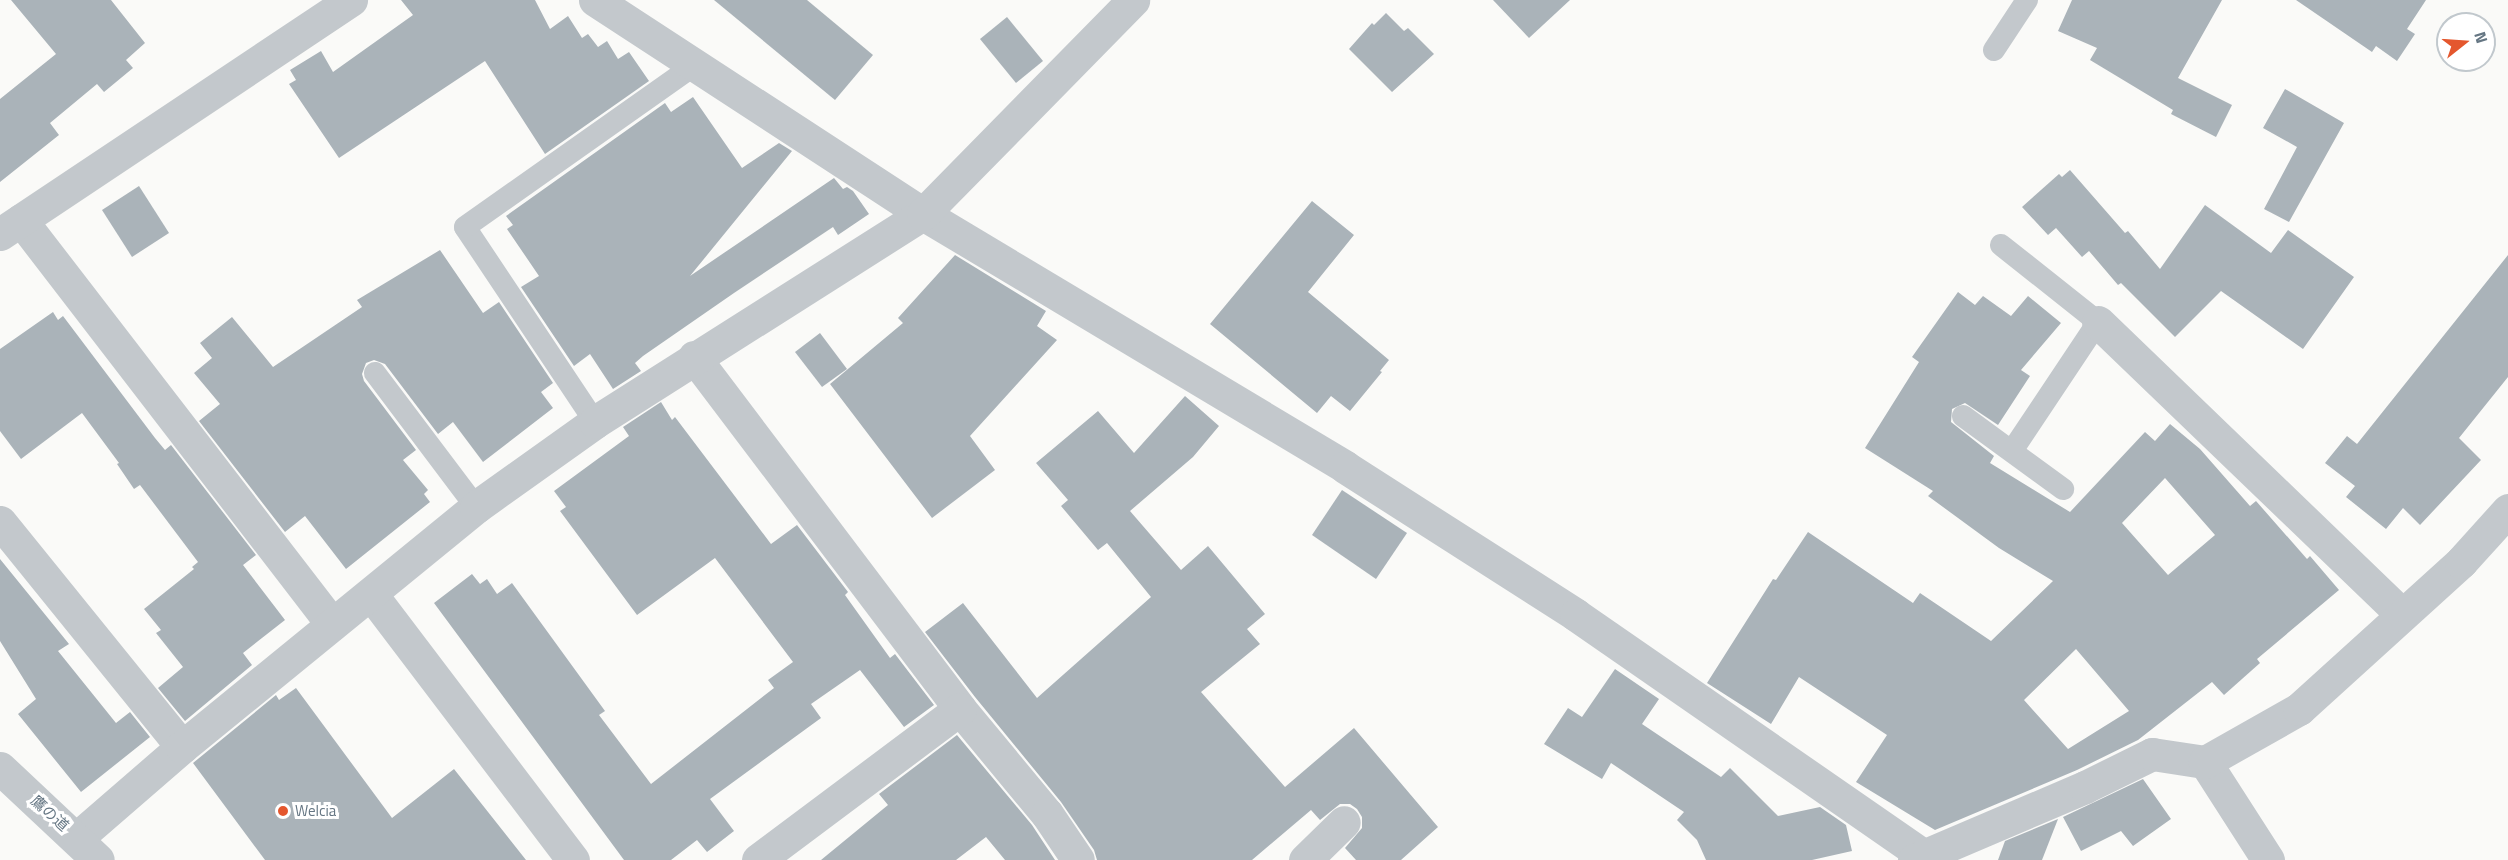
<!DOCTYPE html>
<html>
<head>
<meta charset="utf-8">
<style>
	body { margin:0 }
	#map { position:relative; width:2508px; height:860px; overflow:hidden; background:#fafaf8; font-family:"Titillium Web","Noto Sans JP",sans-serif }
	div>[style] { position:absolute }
	.building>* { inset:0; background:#aab3b9 }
	.service>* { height:22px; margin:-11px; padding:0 11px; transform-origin:11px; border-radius:11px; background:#c3c8cc }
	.minor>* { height:33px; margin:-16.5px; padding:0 16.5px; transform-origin:16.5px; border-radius:16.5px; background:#c3c8cc }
	.tertiary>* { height:33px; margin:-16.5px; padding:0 16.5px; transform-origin:16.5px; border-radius:16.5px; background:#c3c8cc }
	.dots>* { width:16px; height:16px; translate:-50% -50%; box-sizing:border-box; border:3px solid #fff; border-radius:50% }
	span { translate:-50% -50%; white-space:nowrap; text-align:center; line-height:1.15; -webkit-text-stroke:6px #fff; paint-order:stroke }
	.poi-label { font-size:15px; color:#657683 }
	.left { translate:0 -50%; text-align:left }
	.street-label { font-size:15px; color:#657683 }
	.north { position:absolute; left:2436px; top:12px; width:60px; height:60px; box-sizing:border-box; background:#fff; border:2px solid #c1c8cd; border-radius:50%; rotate:73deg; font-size:16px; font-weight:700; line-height:24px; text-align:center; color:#657683 }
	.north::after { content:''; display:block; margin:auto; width:21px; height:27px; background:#e4572e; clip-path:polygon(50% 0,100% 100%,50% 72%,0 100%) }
</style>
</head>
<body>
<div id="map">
	<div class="building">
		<i style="clip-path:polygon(11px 0,111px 0,145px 43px,126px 60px,133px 68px,104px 92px,97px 84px,50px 123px,59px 135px,0 182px,0 99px,56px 54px)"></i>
		<i style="clip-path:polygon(401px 0,535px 0,550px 29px,568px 16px,582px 38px,588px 34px,598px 47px,607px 41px,618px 59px,629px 52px,649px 81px,545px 154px,485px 61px,339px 158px,289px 84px,296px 80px,290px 70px,321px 51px,333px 72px,413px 15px)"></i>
		<i style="clip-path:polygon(714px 0,807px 0,873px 55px,835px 100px)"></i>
		<i style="clip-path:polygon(1493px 0,1570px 0,1529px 38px)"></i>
		<i style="clip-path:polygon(2072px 0,2222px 0,2178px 78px,2232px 105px,2216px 137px,2171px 114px,2173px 110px,2090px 60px,2097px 48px,2058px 31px)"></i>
		<i style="clip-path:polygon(2296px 0,2426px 0,2407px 29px,2415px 34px,2397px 61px,2376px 46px,2372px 52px)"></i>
		<i style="clip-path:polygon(1386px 13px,1404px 31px,1408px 28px,1434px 54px,1392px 92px,1349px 49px,1372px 23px,1374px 25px)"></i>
		<i style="clip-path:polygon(1007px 17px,1043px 61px,1016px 83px,980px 39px)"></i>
		<i style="clip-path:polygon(2285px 89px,2344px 123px,2289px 222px,2264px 209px,2297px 147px,2263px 128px)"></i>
		<i style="clip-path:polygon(693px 97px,742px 168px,779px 143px,792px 151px,690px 276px,834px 178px,843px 189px,847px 187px,853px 191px,869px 214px,838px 235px,833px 227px,734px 293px,643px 356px,635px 363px,641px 371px,613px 389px,590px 354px,574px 366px,521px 287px,539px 276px,507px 229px,513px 225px,506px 216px,665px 103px,671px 112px)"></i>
		<i style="clip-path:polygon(2070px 170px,2125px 233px,2128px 231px,2160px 269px,2205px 205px,2271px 253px,2288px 230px,2354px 277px,2303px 349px,2221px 291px,2175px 337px,2121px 283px,2118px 285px,2089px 251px,2082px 257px,2056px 228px,2048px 235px,2022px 207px,2059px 174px,2062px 177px)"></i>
		<i style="clip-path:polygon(139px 186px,169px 233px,132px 257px,102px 210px)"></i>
		<i style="clip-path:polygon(1312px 201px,1354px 235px,1308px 292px,1389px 360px,1380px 371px,1382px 372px,1350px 411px,1331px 396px,1317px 413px,1210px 324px)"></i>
		<i style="clip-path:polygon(440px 250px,483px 313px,499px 302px,553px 383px,541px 392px,553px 408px,483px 462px,453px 422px,438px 434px,385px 364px,374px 360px,366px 363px,362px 374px,364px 381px,416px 450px,403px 460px,428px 490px,424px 494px,430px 502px,346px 569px,305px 516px,285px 532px,199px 421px,220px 404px,194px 373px,212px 358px,200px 343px,232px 317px,273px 367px,362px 307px,357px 300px)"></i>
		<i style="clip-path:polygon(955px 255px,1046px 311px,1037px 326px,1057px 340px,970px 436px,995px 470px,932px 518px,830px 384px,903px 323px,898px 318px)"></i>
		<i style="clip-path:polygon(2508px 255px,2508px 377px,2459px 438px,2481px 460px,2420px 525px,2403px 508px,2386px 529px,2346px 497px,2355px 486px,2325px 463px,2347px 436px,2357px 444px)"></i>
		<i style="clip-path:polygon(evenodd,1958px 292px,1975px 305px,1983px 296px,2011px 316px,2028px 296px,2061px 323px,2021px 370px,2030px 376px,1998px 425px,1965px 403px,1952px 409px,1951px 422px,1994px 456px,1990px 463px,2070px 512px,2145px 432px,2155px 441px,2170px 424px,2200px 449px,2250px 506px,2256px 501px,2307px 559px,2310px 556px,2339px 590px,2257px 659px,2260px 663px,2224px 695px,2212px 682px,2138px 740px,2077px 770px,1935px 830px,1856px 782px,1887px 735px,1799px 677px,1771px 724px,1707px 683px,1773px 579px,1776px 580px,1808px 532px,1913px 603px,1920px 593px,1991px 641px,2053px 581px,1999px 548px,1928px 496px,1933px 491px,1865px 448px,1919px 362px,1912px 357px,1958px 292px,2165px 478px,2215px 535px,2168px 575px,2122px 523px,2165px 478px,1958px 292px,2076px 649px,2129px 711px,2068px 749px,2024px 700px,2076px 649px)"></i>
		<i style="clip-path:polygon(53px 312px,58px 320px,63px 316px,155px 438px,165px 450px,171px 445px,256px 555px,243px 565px,285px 620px,243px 653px,252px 665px,185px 721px,158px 688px,183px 667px,156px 633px,161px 630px,144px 609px,194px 569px,192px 567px,198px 562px,140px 485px,134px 489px,117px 464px,119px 463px,82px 413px,21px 459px,0 431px,0 349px)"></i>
		<i style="clip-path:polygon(820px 333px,847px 369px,822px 387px,795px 352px)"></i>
		<i style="clip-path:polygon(1185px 396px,1219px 426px,1193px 457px,1130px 511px,1181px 570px,1208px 546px,1265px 614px,1247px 629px,1260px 644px,1201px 692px,1285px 787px,1354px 728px,1438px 827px,1401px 860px,1356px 860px,1345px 848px,1362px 828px,1362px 817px,1357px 809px,1350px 804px,1340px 804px,1320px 820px,1311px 810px,1252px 860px,1097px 860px,1094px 850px,1061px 802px,975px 697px,925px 632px,963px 603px,1037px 698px,1151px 597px,1107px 543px,1098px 550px,1061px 506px,1068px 500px,1036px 463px,1098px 411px,1134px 453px)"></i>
		<i style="clip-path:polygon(661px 402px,672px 420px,675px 417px,771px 544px,797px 525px,848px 592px,845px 595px,890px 658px,895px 654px,934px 705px,904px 727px,860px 670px,811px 704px,821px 718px,710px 799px,734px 831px,707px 852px,697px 840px,671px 860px,624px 860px,434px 603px,472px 574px,480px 584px,487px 579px,497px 594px,512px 583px,605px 711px,599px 715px,651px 784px,774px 688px,768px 680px,793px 662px,715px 558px,637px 615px,560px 511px,566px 507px,554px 491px,629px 436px,623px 427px)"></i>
		<i style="clip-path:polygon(1342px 490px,1407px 533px,1376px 579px,1312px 535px)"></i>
		<i style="clip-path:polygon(0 559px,69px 644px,58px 651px,116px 723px,130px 712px,150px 737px,81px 792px,18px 714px,36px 699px,0 641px)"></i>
		<i style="clip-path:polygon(1615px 669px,1659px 699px,1642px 724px,1721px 777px,1730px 768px,1778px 816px,1820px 807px,1846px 825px,1852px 851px,1812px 860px,1706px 860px,1697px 840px,1677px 820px,1684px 812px,1611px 763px,1602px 779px,1544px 744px,1568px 708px,1582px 717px)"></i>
		<i style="clip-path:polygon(296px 688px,392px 818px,454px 769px,526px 860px,265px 860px,193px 763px,276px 695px,279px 700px)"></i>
		<i style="clip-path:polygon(957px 735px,1032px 825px,1055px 860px,1005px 860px,986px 837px,956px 860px,821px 860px,888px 805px,879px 794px)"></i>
		<i style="clip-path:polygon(2143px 779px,2171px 819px,2133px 846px,2121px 831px,2081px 851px,2063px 817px)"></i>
		<i style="clip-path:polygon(2058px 819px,2042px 860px,1998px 860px,2005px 841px)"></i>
	</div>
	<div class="service">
		<i style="left:1994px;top:50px;width:60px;rotate:-56.6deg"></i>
		<i style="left:2001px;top:245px;width:124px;rotate:38.4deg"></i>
		<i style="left:2098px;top:322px;width:155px;rotate:123.7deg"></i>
		<i style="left:375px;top:373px;width:168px;rotate:53deg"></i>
		<i style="left:1963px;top:416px;width:124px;rotate:36.1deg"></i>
		<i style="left:595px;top:422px;width:234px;rotate:-123.7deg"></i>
		<i style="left:465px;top:227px;width:281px;rotate:-35.2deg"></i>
	</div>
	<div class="minor">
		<i style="left:595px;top:0;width:392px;rotate:33.1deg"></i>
		<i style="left:923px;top:214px;width:492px;rotate:30.9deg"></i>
		<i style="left:1345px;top:467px;width:274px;rotate:32.6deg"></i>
		<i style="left:1576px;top:615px;width:431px;rotate:34.7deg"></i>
		<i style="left:21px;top:220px;width:510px;rotate:52.41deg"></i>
		<i style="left:0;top:234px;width:422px;rotate:-33.7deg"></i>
		<i style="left:2098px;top:322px;width:422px;rotate:43.9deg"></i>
		<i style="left:694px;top:357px;width:441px;rotate:52.9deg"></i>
		<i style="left:960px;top:709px;width:136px;rotate:50.4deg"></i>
		<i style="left:1047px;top:814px;width:55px;rotate:56deg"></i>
		<i style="left:0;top:522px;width:289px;rotate:51deg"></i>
		<i style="left:371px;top:594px;width:334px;rotate:52.8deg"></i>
		<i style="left:77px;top:838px;width:139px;rotate:-40.9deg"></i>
		<i style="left:182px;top:747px;width:380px;rotate:-39.2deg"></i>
		<i style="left:476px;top:507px;width:146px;rotate:-35.5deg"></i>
		<i style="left:595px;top:422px;width:388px;rotate:-32.4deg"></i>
		<i style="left:923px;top:214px;width:300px;rotate:-45.5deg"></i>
		<i style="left:758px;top:860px;width:252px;rotate:-36.8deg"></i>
		<i style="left:1305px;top:860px;width:54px;rotate:-44.3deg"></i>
		<i style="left:1914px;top:860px;width:186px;rotate:-23.1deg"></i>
		<i style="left:2085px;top:787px;width:75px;rotate:-26.2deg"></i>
		<i style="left:2152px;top:754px;width:54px;rotate:8.6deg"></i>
	</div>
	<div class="tertiary">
		<i style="left:0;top:768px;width:134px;rotate:43.2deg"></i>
		<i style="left:2268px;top:860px;width:117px;rotate:-122.7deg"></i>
		<i style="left:2205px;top:762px;width:108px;rotate:-29.4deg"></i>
		<i style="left:2299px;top:709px;width:219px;rotate:-42.2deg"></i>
		<i style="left:2461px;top:562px;width:70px;rotate:-47.9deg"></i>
	</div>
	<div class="dots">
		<i style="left:283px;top:811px;background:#e4572e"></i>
	</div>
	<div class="poi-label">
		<span class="left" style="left:295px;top:811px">Welcia</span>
	</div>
	<div class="street-label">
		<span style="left:50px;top:813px;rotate:42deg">鷹の道</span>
	</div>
	<div class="north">N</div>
</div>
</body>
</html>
